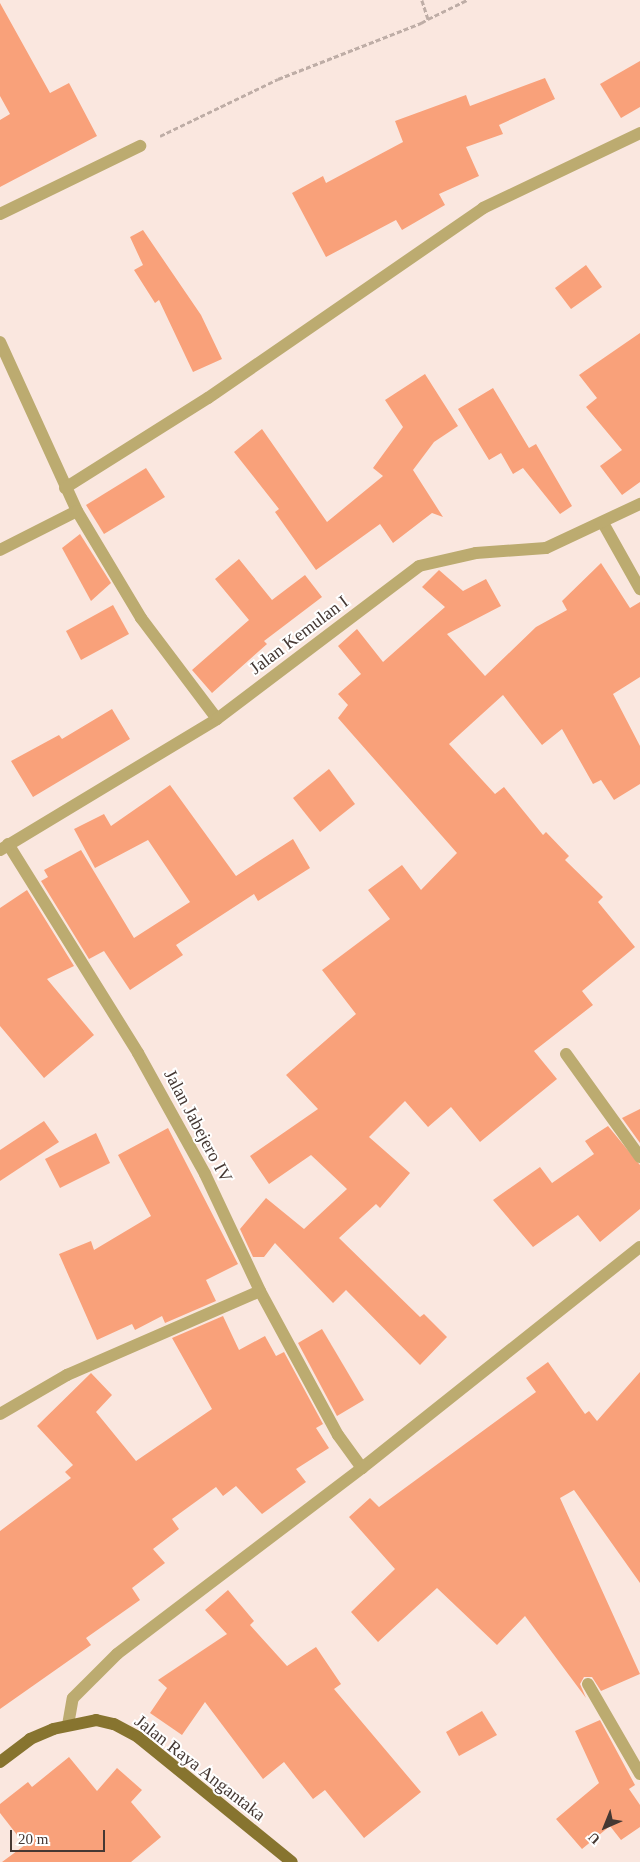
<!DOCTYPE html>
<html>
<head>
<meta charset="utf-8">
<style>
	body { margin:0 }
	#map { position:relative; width:640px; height:1862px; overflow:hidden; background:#fae7df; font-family:"Times New Roman",serif }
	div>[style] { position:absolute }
	.building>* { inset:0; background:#f9a17a }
	.path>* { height:3px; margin-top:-1.5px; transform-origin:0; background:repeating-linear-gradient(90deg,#beada6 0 5px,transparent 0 7.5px) }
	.minor>* { height:12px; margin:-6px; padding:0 6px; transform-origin:6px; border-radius:6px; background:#bcab70 }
	.major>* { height:12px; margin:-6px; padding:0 6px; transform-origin:6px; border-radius:6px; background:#87742f }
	span { translate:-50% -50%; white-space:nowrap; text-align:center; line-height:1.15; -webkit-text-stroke:4px #fff; paint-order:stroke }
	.street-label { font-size:18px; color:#453833 }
	.north { position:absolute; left:580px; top:1802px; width:50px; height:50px; -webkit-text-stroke:4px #fff; paint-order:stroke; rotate:224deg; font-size:14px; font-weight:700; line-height:20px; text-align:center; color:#453833 }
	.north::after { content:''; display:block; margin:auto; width:18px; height:22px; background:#453833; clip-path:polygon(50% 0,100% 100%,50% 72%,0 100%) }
	.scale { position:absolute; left:10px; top:1830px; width:95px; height:22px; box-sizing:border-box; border:2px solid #453833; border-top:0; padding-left:6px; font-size:15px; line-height:18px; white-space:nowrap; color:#453833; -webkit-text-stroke:4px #fff; paint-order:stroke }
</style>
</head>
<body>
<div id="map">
	<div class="building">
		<i style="clip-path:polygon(0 3px,50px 93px,69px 83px,97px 136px,0 187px,0 120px,10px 114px,0 96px)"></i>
		<i style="clip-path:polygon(640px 61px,640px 107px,621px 118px,600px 84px)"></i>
		<i style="clip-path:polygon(545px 78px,555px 99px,499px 125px,503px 134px,466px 147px,479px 176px,439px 194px,445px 205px,402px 230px,396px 220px,326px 257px,292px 193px,323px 176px,326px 183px,403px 142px,395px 121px,466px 95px,470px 106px)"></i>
		<i style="clip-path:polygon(143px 230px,201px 315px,222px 359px,193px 372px,159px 300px,155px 303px,134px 270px,143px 265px,130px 237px)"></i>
		<i style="clip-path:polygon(586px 265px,602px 287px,571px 309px,555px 288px)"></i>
		<i style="clip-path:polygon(640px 333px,640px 482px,622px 495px,600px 466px,622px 450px,586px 407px,597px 398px,579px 375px)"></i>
		<i style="clip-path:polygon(425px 374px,458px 426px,434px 442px,413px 470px,443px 517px,432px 513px,393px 543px,380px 524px,316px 570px,275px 512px,279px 509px,234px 452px,262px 429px,327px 522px,383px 476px,373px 468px,403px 427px,385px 400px)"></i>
		<i style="clip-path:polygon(493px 388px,529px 448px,536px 444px,572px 506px,560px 514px,523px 468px,513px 474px,501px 453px,489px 460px,458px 409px)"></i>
		<i style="clip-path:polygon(146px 468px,165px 497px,104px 534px,86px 505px)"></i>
		<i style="clip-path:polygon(80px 534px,111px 583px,91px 601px,62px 548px)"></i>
		<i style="clip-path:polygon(239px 559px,272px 600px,305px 575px,322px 597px,264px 641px,267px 644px,212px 693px,192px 670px,249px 620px,215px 579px)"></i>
		<i style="clip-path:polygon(601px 563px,630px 608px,640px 602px,640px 677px,613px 694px,640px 746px,640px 784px,614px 800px,601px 780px,593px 784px,562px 729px,542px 745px,503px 695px,449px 744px,495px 794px,504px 787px,543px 835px,546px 832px,569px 856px,565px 860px,603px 897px,598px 902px,635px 947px,582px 991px,593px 1005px,534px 1051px,557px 1079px,480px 1142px,451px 1107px,428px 1127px,405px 1101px,369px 1137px,410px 1173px,380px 1208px,376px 1204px,339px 1238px,420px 1317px,424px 1314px,447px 1337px,420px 1365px,346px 1290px,333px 1303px,275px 1243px,264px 1257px,253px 1257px,240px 1229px,266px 1198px,304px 1229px,347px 1189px,311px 1155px,269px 1184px,250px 1156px,318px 1109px,286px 1075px,356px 1014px,322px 970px,390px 919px,368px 890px,402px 865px,421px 890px,457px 853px,338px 718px,348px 705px,338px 694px,361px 674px,338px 646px,357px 629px,383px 662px,445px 607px,422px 587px,439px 570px,463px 591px,486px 579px,501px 606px,447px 634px,485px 676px,536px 627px,567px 610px,562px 601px)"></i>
		<i style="clip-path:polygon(113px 605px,129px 634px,81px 660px,66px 631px)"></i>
		<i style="clip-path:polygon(112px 709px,130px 739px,33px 797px,11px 761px,59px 735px,62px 739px)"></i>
		<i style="clip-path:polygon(329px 769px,355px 804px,320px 832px,293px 798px)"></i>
		<i style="clip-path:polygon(170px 785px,236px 876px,293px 839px,310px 868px,258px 901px,254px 894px,176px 945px,183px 955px,130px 990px,104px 951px,89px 959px,41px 881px,48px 877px,44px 870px,81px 850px,134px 938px,190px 902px,148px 840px,95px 868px,74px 829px,104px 814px,111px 826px)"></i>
		<i style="clip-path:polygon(27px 890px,74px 966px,47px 979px,94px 1035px,44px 1078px,0 1026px,0 908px)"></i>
		<i style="clip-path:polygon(640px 1109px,640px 1143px,622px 1118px)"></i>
		<i style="clip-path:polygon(44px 1121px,59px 1142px,0 1181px,0 1150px)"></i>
		<i style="clip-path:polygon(608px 1126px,640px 1165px,640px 1209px,600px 1242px,578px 1215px,533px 1247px,493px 1200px,540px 1167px,552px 1183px,594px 1154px,585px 1141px)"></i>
		<i style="clip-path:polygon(168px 1128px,238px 1264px,206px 1280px,216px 1301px,165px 1323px,162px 1316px,135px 1330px,132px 1324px,97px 1340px,59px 1254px,91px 1241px,94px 1250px,151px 1216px,118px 1155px)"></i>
		<i style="clip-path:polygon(96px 1133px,110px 1163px,60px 1188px,45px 1159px)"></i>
		<i style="clip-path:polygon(223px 1316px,239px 1350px,265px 1336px,276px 1356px,284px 1352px,323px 1424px,316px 1428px,329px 1448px,296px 1469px,306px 1482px,262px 1514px,236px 1486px,223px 1496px,216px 1487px,172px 1519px,179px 1529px,153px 1549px,165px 1563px,132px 1588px,140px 1600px,86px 1638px,91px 1645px,0 1709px,0 1531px,71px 1478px,65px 1472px,73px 1465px,37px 1426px,91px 1373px,112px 1395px,96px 1412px,136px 1461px,212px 1409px,172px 1338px)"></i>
		<i style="clip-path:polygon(322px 1329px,364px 1400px,337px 1416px,298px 1343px)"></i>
		<i style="clip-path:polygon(548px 1362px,585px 1414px,589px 1411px,597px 1421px,640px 1372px,640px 1583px,574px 1490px,560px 1498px,640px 1674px,601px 1691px,592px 1677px,584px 1677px,580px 1684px,586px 1698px,525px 1616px,497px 1645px,437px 1588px,378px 1642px,351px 1612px,395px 1569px,349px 1517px,370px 1498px,379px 1507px,536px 1392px,526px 1378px)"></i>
		<i style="clip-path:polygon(228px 1590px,254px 1621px,250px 1625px,287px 1666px,316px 1647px,341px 1684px,334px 1689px,421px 1792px,364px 1838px,325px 1790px,313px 1799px,284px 1762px,263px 1779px,205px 1702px,182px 1735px,150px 1713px,167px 1688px,158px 1680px,227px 1634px,205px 1610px)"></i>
		<i style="clip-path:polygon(482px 1711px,497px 1735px,459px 1756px,446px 1732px)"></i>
		<i style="clip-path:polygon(600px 1720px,635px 1785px,629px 1789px,640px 1805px,640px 1827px,621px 1840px,610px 1826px,582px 1849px,556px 1819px,599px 1783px,575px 1731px)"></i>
		<i style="clip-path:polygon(69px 1757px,97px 1791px,117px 1768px,142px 1790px,131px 1802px,161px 1837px,131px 1862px,2px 1862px,25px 1845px,0 1813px,0 1804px,28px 1782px,32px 1787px)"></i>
	</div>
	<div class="path">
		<i style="left:428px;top:19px;width:43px;rotate:-26deg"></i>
		<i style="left:160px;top:136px;width:131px;rotate:-25.8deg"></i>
		<i style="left:278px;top:79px;width:154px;rotate:-21.4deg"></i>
		<i style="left:421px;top:23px;width:8px;rotate:-30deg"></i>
		<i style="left:428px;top:19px;width:20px;rotate:-108deg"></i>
	</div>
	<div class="minor">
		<i style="left:0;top:214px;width:156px;rotate:-25.9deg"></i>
		<i style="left:0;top:342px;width:186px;rotate:65.5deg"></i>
		<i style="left:65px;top:488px;width:169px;rotate:-32.2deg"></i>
		<i style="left:208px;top:398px;width:334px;rotate:-34.6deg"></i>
		<i style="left:483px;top:208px;width:174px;rotate:-25.5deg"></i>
		<i style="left:603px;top:523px;width:76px;rotate:60.7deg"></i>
		<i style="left:0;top:550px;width:86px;rotate:-26.9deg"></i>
		<i style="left:77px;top:511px;width:125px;rotate:59.1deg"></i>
		<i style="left:141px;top:618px;width:126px;rotate:53deg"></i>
		<i style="left:8px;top:844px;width:246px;rotate:58.1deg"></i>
		<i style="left:138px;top:1053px;width:138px;rotate:61deg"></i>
		<i style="left:205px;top:1174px;width:129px;rotate:64.8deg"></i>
		<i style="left:260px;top:1291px;width:164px;rotate:61.6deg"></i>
		<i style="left:338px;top:1435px;width:41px;rotate:54deg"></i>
		<i style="left:0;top:850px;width:253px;rotate:-31.1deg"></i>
		<i style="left:217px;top:719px;width:253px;rotate:-37.1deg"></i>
		<i style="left:419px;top:566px;width:58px;rotate:-12.8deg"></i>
		<i style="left:476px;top:553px;width:70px;rotate:-4.1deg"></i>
		<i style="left:546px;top:548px;width:104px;rotate:-25.1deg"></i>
		<i style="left:566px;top:1054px;width:127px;rotate:54.3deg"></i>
		<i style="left:0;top:1414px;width:78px;rotate:-30.2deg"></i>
		<i style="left:67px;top:1375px;width:210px;rotate:-23.5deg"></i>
		<i style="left:588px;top:1684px;width:104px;rotate:60deg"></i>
		<i style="left:68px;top:1725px;width:27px;rotate:-80deg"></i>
		<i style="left:73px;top:1698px;width:62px;rotate:-45deg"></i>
		<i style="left:117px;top:1654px;width:308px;rotate:-37.2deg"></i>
		<i style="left:362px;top:1468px;width:355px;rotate:-38.5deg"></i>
	</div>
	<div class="major">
		<i style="left:0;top:1762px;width:38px;rotate:-37deg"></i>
		<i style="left:30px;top:1739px;width:25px;rotate:-23deg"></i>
		<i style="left:53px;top:1729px;width:44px;rotate:-11.8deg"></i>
		<i style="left:96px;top:1720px;width:18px;rotate:13deg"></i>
		<i style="left:114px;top:1724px;width:27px;rotate:28deg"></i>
		<i style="left:138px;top:1737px;width:198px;rotate:39.1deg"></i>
	</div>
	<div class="street-label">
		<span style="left:299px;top:635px;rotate:-37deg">Jalan Kemulan I</span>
		<span style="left:198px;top:1126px;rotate:62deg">Jalan Jabejero IV</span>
		<span style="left:200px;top:1768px;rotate:38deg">Jalan Raya Angantaka</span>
	</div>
	<div class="north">U</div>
	<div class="scale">20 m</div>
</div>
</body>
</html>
